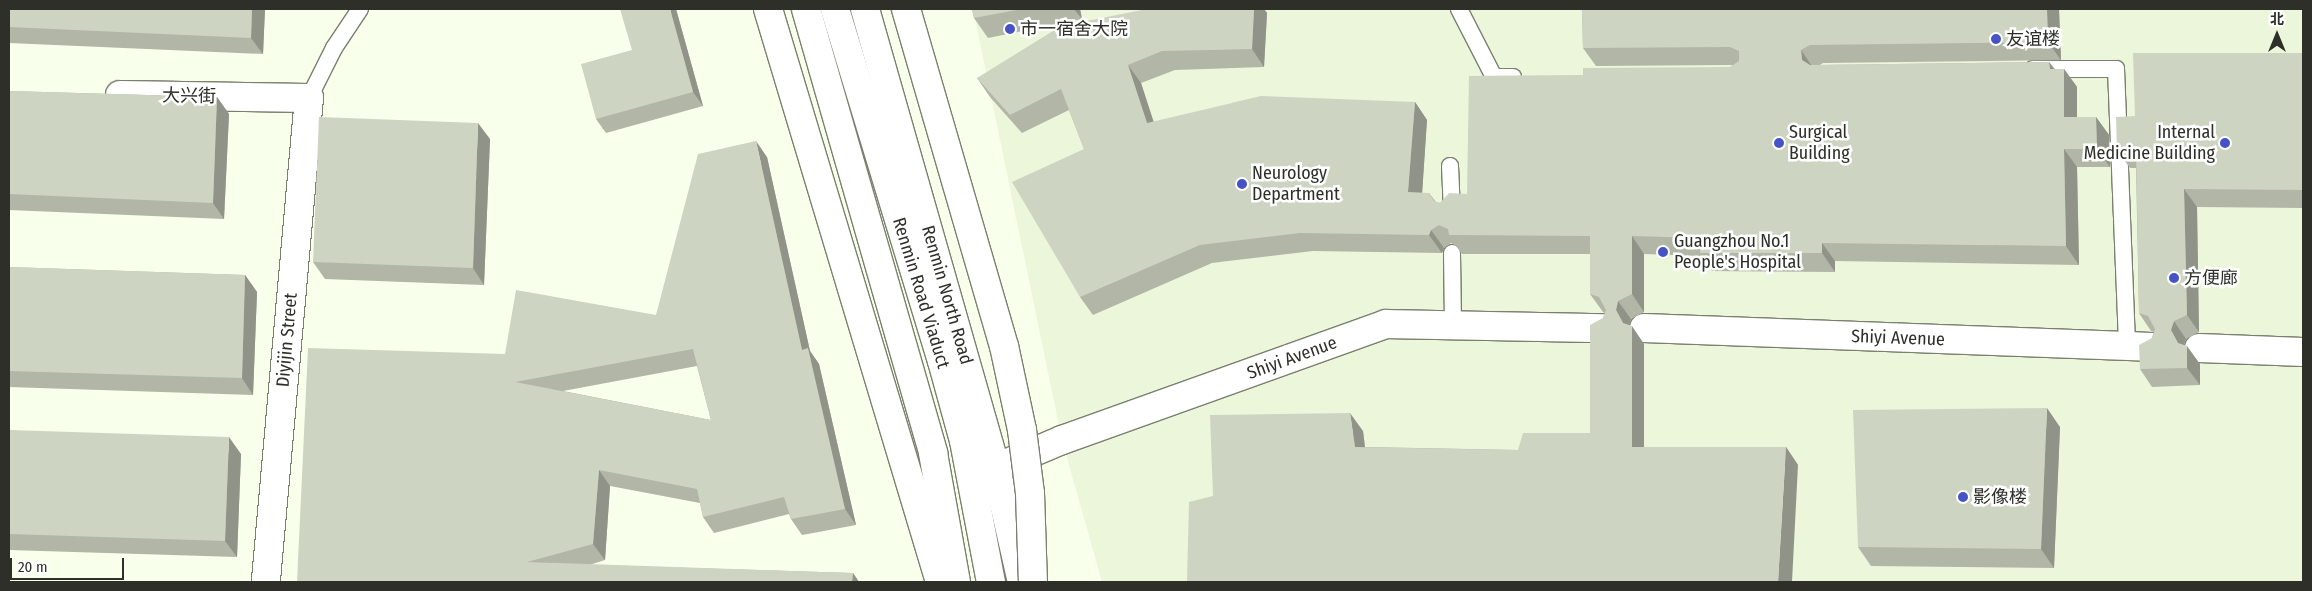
<!DOCTYPE html>
<html>
<head>
<meta charset="utf-8">
<style>
	body { margin:0 }
	#map { position:relative; width:2312px; height:591px; overflow:hidden; background:#f8ffeb; font-family:"Fira Sans Condensed","Noto Sans SC",sans-serif }
	div>[style] { position:absolute }
	.built>* { inset:0; background:#ecf6db }
	.roads { filter:drop-shadow(1px 0 #7a806e) drop-shadow(-1px 0 #7a806e) drop-shadow(0 1px #7a806e) drop-shadow(0 -1px #7a806e) }
	.lane>* { height:16px; margin:-8px; padding:0 8px; transform-origin:8px; border-radius:8px; background:#fff }
	.street>* { height:28px; margin:-14px; padding:0 14px; transform-origin:14px; border-radius:14px; background:#fff }
	.secondary>* { height:28px; margin:-14px; padding:0 14px; transform-origin:14px; border-radius:14px; background:#fff }
	.primary>* { height:28px; margin:-14px; padding:0 14px; transform-origin:14px; border-radius:14px; background:#fff }
	.bridges { filter:drop-shadow(1px 0 #7a806e) drop-shadow(-1px 0 #7a806e) drop-shadow(0 1px #7a806e) drop-shadow(0 -1px #7a806e) }
	.primary-bridge>* { height:28px; margin:-14px; padding:0 14px; transform-origin:14px; border-radius:14px; background:#fff }
	.wall>* { inset:0; background:#b1b6a7 }
	.shaded-wall>* { inset:0; background:#909488 }
	.building>* { inset:0; background:#ced4c2 }
	.dots>* { width:14px; height:14px; translate:-50% -50%; box-sizing:border-box; border:2px solid #fff; border-radius:50% }
	span { translate:-50% -50%; white-space:nowrap; text-align:center; line-height:1.15; -webkit-text-stroke:5px #fff; paint-order:stroke }
	.poi-label { font-size:18px; color:#2d2f28 }
	.left { translate:0 -50%; text-align:left }
	.right { translate:-100% -50%; text-align:right }
	.street-label { font-size:18px; color:#2d2f28 }
	.frame { position:absolute; inset:0; border:10px solid #2d2f28; pointer-events:none }
	.north { position:absolute; left:2252px; top:10px; width:50px; height:50px; -webkit-text-stroke:4px #fff; paint-order:stroke; rotate:0deg; font-size:14px; font-weight:700; line-height:20px; text-align:center; color:#2d2f28 }
	.north::after { content:''; display:block; margin:auto; width:18px; height:22px; background:#2d2f28; clip-path:polygon(50% 0,100% 100%,50% 72%,0 100%) }
	.scale { position:absolute; left:10px; top:558px; width:114px; height:22px; box-sizing:border-box; border:2px solid #2d2f28; border-top:0; padding-left:6px; font-size:15px; line-height:18px; white-space:nowrap; color:#2d2f28; -webkit-text-stroke:4px #fff; paint-order:stroke }
</style>
</head>
<body>
<div id="map">
	<div class="built">
		<i style="clip-path:polygon(973px 9px,2303px 9px,2303px 582px,1102px 582px,1062px 440px)"></i>
	</div>
	<div class="roads">
		<div class="lane">
			<i style="left:1459px;top:9px;width:76px;rotate:62.8deg"></i>
			<i style="left:1494px;top:77px;width:19px"></i>
			<i style="left:2033px;top:69px;width:83px"></i>
			<i style="left:2116px;top:69px;width:277px;rotate:87.7deg"></i>
			<i style="left:309px;top:98px;width:56px;rotate:-63.4deg"></i>
			<i style="left:334px;top:48px;width:47px;rotate:-56.3deg"></i>
			<i style="left:1450px;top:166px;width:45px;rotate:87.5deg"></i>
			<i style="left:1452px;top:253px;width:73px;rotate:89.2deg"></i>
		</div>
		<div class="street">
			<i style="left:120px;top:95px;width:189px;rotate:0.9deg"></i>
			<i style="left:309px;top:98px;width:486px;rotate:95.1deg"></i>
			<i style="left:1644px;top:328px;width:508px;rotate:2.14deg"></i>
			<i style="left:2199px;top:348px;width:104px;rotate:2.2deg"></i>
			<i style="left:996px;top:468px;width:72px;rotate:-23deg"></i>
			<i style="left:1062px;top:440px;width:344px;rotate:-19.7deg"></i>
			<i style="left:1386px;top:324px;width:217px;rotate:1.1deg"></i>
		</div>
		<div class="secondary">
			<i style="left:806px;top:9px;width:462px;rotate:74deg"></i>
			<i style="left:933px;top:453px;width:131px;rotate:79.9deg"></i>
			<i style="left:865px;top:9px;width:477px;rotate:74.1deg"></i>
			<i style="left:996px;top:468px;width:117px;rotate:77.2deg"></i>
		</div>
		<div class="primary">
			<i style="left:768px;top:9px;width:598px;rotate:73.29deg"></i>
			<i style="left:835px;top:9px;width:368px;rotate:73.1deg"></i>
			<i style="left:942px;top:361px;width:83px;rotate:74.6deg"></i>
			<i style="left:964px;top:441px;width:144px;rotate:79.2deg"></i>
		</div>
	</div>
	<div class="bridges">
		<div class="primary-bridge">
			<i style="left:906px;top:9px;width:351px;rotate:73.8deg"></i>
			<i style="left:1004px;top:346px;width:86px;rotate:77.9deg"></i>
			<i style="left:1022px;top:430px;width:64px;rotate:82.8deg"></i>
			<i style="left:1030px;top:493px;width:89px;rotate:88.1deg"></i>
		</div>
	</div>
	<div class="wall">
		<i style="clip-path:polygon(9px 9px,265px 9px,263px 54px,9px 43px)"></i>
		<i style="clip-path:polygon(676px 9px,703px 106px,606px 133px,596px 119px,632px 50px)"></i>
		<i style="clip-path:polygon(972px 9px,1080px 9px,1082px 19px,988px 38px,974px 18px)"></i>
		<i style="clip-path:polygon(1147px 9px,1264px 9px,1267px 13px,1264px 67px,1175px 70px,1141px 83px,1153px 122px,1415px 102px,1427px 120px,1422px 193px,1429px 193px,1436px 202px,1440px 203px,1467px 194px,1583px 75px,1730px 67px,1733px 65px,1596px 66px,1583px 48px,1582px 9px,2059px 9px,2061px 60px,1823px 63px,1820px 65px,2049px 62px,2055px 69px,2064px 69px,2077px 87px,2077px 117px,2096px 117px,2109px 135px,2110px 167px,2077px 167px,2079px 265px,1835px 261px,1835px 272px,1712px 271px,1702px 256px,1644px 254px,1644px 312px,1631px 319px,1629px 325px,1644px 344px,1644px 447px,1786px 447px,1798px 465px,1213px 496px,1363px 431px,1365px 447px,1518px 450px,1590px 433px,1603px 318px,1605px 313px,1603px 312px,1590px 294px,1590px 254px,1462px 254px,1456px 246px,1451px 243px,1444px 248px,1442px 253px,1313px 251px,1212px 263px,1093px 315px,1080px 297px,1084px 149px,1069px 110px,1022px 133px,990px 97px,977px 78px)"></i>
		<i style="clip-path:polygon(2303px 53px,2303px 208px,2197px 207px,2199px 332px,2186px 339px,2184px 345px,2200px 364px,2200px 385px,2152px 387px,2140px 369px,2154px 332px,2151px 331px,2139px 313px,2136px 168px,2130px 168px,2117px 150px,2135px 116px)"></i>
		<i style="clip-path:polygon(9px 91px,217px 97px,229px 114px,224px 219px,9px 210px)"></i>
		<i style="clip-path:polygon(490px 139px,484px 285px,325px 279px,313px 262px)"></i>
		<i style="clip-path:polygon(evenodd,767px 157px,810px 351px,819px 364px,856px 525px,802px 535px,791px 519px,789px 514px,714px 533px,703px 517px,700px 503px,610px 486px,605px 560px,589px 565px,853px 573px,859px 582px,297px 582px,505px 354px,656px 315px,767px 157px,697px 366px,711px 420px,563px 391px,697px 366px)"></i>
		<i style="clip-path:polygon(9px 267px,245px 275px,257px 292px,253px 395px,9px 387px)"></i>
		<i style="clip-path:polygon(2060px 427px,2054px 568px,1871px 566px,1858px 547px)"></i>
		<i style="clip-path:polygon(9px 430px,241px 454px,237px 557px,9px 550px)"></i>
	</div>
	<div class="shaded-wall">
		<i style="clip-path:polygon(252px 9px,265px 9px,263px 54px,251px 38px)"></i>
		<i style="clip-path:polygon(670px 9px,676px 9px,703px 106px,693px 92px)"></i>
		<i style="clip-path:polygon(1074px 9px,1080px 9px,1082px 19px)"></i>
		<i style="clip-path:polygon(1254px 9px,1264px 9px,1267px 13px,1264px 67px,1252px 49px)"></i>
		<i style="clip-path:polygon(2047px 9px,2059px 9px,2061px 60px,2048px 42px)"></i>
		<i style="clip-path:polygon(1801px 50px,1814px 69px,1802px 60px)"></i>
		<i style="clip-path:polygon(2049px 62px,2062px 80px,2050px 69px)"></i>
		<i style="clip-path:polygon(1128px 65px,1141px 83px,1160px 141px,1147px 123px)"></i>
		<i style="clip-path:polygon(2064px 69px,2077px 87px,2077px 135px,2064px 117px)"></i>
		<i style="clip-path:polygon(217px 97px,229px 114px,224px 219px,213px 203px)"></i>
		<i style="clip-path:polygon(1415px 102px,1427px 120px,1421px 210px,1408px 192px)"></i>
		<i style="clip-path:polygon(2096px 117px,2109px 135px,2110px 167px,2097px 149px)"></i>
		<i style="clip-path:polygon(478px 123px,490px 139px,484px 285px,473px 268px)"></i>
		<i style="clip-path:polygon(756px 141px,767px 157px,810px 351px,819px 364px,856px 525px,845px 509px,802px 350px)"></i>
		<i style="clip-path:polygon(2064px 149px,2077px 167px,2079px 265px,2066px 246px)"></i>
		<i style="clip-path:polygon(2184px 189px,2197px 207px,2199px 332px,2187px 315px)"></i>
		<i style="clip-path:polygon(1431px 230px,1444px 248px,1442px 253px,1429px 235px)"></i>
		<i style="clip-path:polygon(1632px 236px,1644px 254px,1644px 312px,1632px 294px)"></i>
		<i style="clip-path:polygon(1822px 243px,1835px 261px,1835px 272px,1822px 253px)"></i>
		<i style="clip-path:polygon(245px 275px,257px 292px,253px 395px,242px 378px)"></i>
		<i style="clip-path:polygon(1618px 301px,1631px 319px,1628px 328px,1632px 326px,1644px 344px,1644px 465px,1632px 447px,1623px 323px,1616px 310px)"></i>
		<i style="clip-path:polygon(2174px 321px,2186px 339px,2183px 348px,2187px 346px,2200px 364px,2200px 385px,2187px 368px,2178px 343px,2171px 330px)"></i>
		<i style="clip-path:polygon(2047px 408px,2060px 427px,2054px 568px,2041px 549px)"></i>
		<i style="clip-path:polygon(1350px 413px,1363px 431px,1367px 465px,1355px 447px)"></i>
		<i style="clip-path:polygon(229px 437px,241px 454px,237px 557px,225px 541px)"></i>
		<i style="clip-path:polygon(1786px 447px,1798px 465px,1792px 582px,1778px 582px)"></i>
		<i style="clip-path:polygon(599px 470px,610px 486px,605px 560px,593px 544px)"></i>
		<i style="clip-path:polygon(853px 573px,859px 582px,852px 582px)"></i>
	</div>
	<div class="building">
		<i style="clip-path:polygon(9px 9px,252px 9px,251px 38px,9px 27px)"></i>
		<i style="clip-path:polygon(620px 9px,670px 9px,693px 92px,596px 119px,581px 64px,632px 50px)"></i>
		<i style="clip-path:polygon(972px 9px,1022px 9px,974px 18px)"></i>
		<i style="clip-path:polygon(1147px 9px,1254px 9px,1252px 49px,1162px 51px,1128px 65px,1147px 123px,1261px 96px,1415px 102px,1408px 192px,1429px 193px,1434px 201px,1440px 203px,1449px 193px,1467px 194px,1469px 76px,1583px 75px,1583px 68px,1730px 67px,1739px 61px,1739px 51px,1730px 47px,1583px 48px,1582px 9px,2047px 9px,2048px 42px,1810px 45px,1801px 50px,1802px 60px,1810px 65px,2049px 62px,2050px 69px,2064px 69px,2064px 117px,2096px 117px,2097px 149px,2064px 149px,2066px 246px,1822px 243px,1822px 253px,1700px 253px,1700px 238px,1632px 236px,1632px 294px,1618px 301px,1616px 310px,1623px 323px,1632px 326px,1632px 447px,1786px 447px,1778px 582px,1187px 582px,1189px 502px,1213px 496px,1210px 415px,1350px 413px,1355px 447px,1518px 450px,1523px 433px,1590px 433px,1590px 325px,1603px 318px,1606px 310px,1599px 297px,1590px 294px,1590px 236px,1449px 235px,1448px 229px,1439px 225px,1431px 230px,1429px 235px,1300px 233px,1200px 245px,1080px 297px,1012px 182px,1084px 149px,1061px 89px,1010px 115px,977px 78px,1061px 26px)"></i>
		<i style="clip-path:polygon(2133px 53px,2303px 53px,2303px 190px,2184px 189px,2187px 315px,2174px 321px,2171px 330px,2178px 343px,2187px 346px,2187px 368px,2140px 369px,2139px 345px,2152px 338px,2155px 329px,2148px 316px,2139px 313px,2136px 150px,2117px 150px,2116px 117px,2135px 116px)"></i>
		<i style="clip-path:polygon(9px 91px,217px 97px,213px 203px,9px 194px)"></i>
		<i style="clip-path:polygon(319px 117px,478px 123px,473px 268px,313px 262px)"></i>
		<i style="clip-path:polygon(evenodd,756px 141px,802px 350px,808px 348px,845px 509px,791px 519px,784px 497px,703px 517px,697px 489px,599px 470px,593px 544px,527px 562px,853px 573px,852px 582px,297px 582px,308px 348px,505px 354px,516px 290px,656px 315px,698px 154px,756px 141px,693px 349px,711px 420px,515px 382px,693px 349px)"></i>
		<i style="clip-path:polygon(9px 267px,245px 275px,242px 378px,9px 371px)"></i>
		<i style="clip-path:polygon(2047px 408px,2041px 549px,1858px 547px,1853px 410px)"></i>
		<i style="clip-path:polygon(9px 430px,229px 437px,225px 541px,9px 534px)"></i>
	</div>
	<div class="dots">
		<i style="left:1010px;top:29px;background:#4553c7"></i>
		<i style="left:1996px;top:39px;background:#4553c7"></i>
		<i style="left:1779px;top:143px;background:#4553c7"></i>
		<i style="left:2225px;top:143px;background:#4553c7"></i>
		<i style="left:1242px;top:184px;background:#4553c7"></i>
		<i style="left:1663px;top:252px;background:#4553c7"></i>
		<i style="left:2174px;top:278px;background:#4553c7"></i>
		<i style="left:1963px;top:497px;background:#4553c7"></i>
	</div>
	<div class="poi-label">
		<span class="left" style="left:1020px;top:29px">市一宿舍大院</span>
		<span class="left" style="left:2006px;top:39px">友谊楼</span>
		<span class="left" style="left:1789px;top:143px">Surgical<br>Building</span>
		<span class="right" style="left:2215px;top:143px">Internal<br>Medicine Building</span>
		<span class="left" style="left:1252px;top:184px">Neurology<br>Department</span>
		<span class="left" style="left:1674px;top:252px">Guangzhou No.1<br>People's Hospital</span>
		<span class="left" style="left:2184px;top:278px">方便廊</span>
		<span class="left" style="left:1973px;top:497px">影像楼</span>
	</div>
	<div class="street-label">
		<span style="left:189px;top:96px;rotate:1deg">大兴街</span>
		<span style="left:921px;top:293px;rotate:73deg">Renmin Road Viaduct</span>
		<span style="left:947px;top:295px;rotate:74deg">Renmin North Road</span>
		<span style="left:1898px;top:338px;rotate:2deg">Shiyi Avenue</span>
		<span style="left:287px;top:340px;rotate:-85deg">Diyijin Street</span>
		<span style="left:1292px;top:358px;rotate:-20deg">Shiyi Avenue</span>
	</div>
	<div class="frame"></div>
	<div class="north">北</div>
	<div class="scale">20 m</div>
</div>
</body>
</html>
